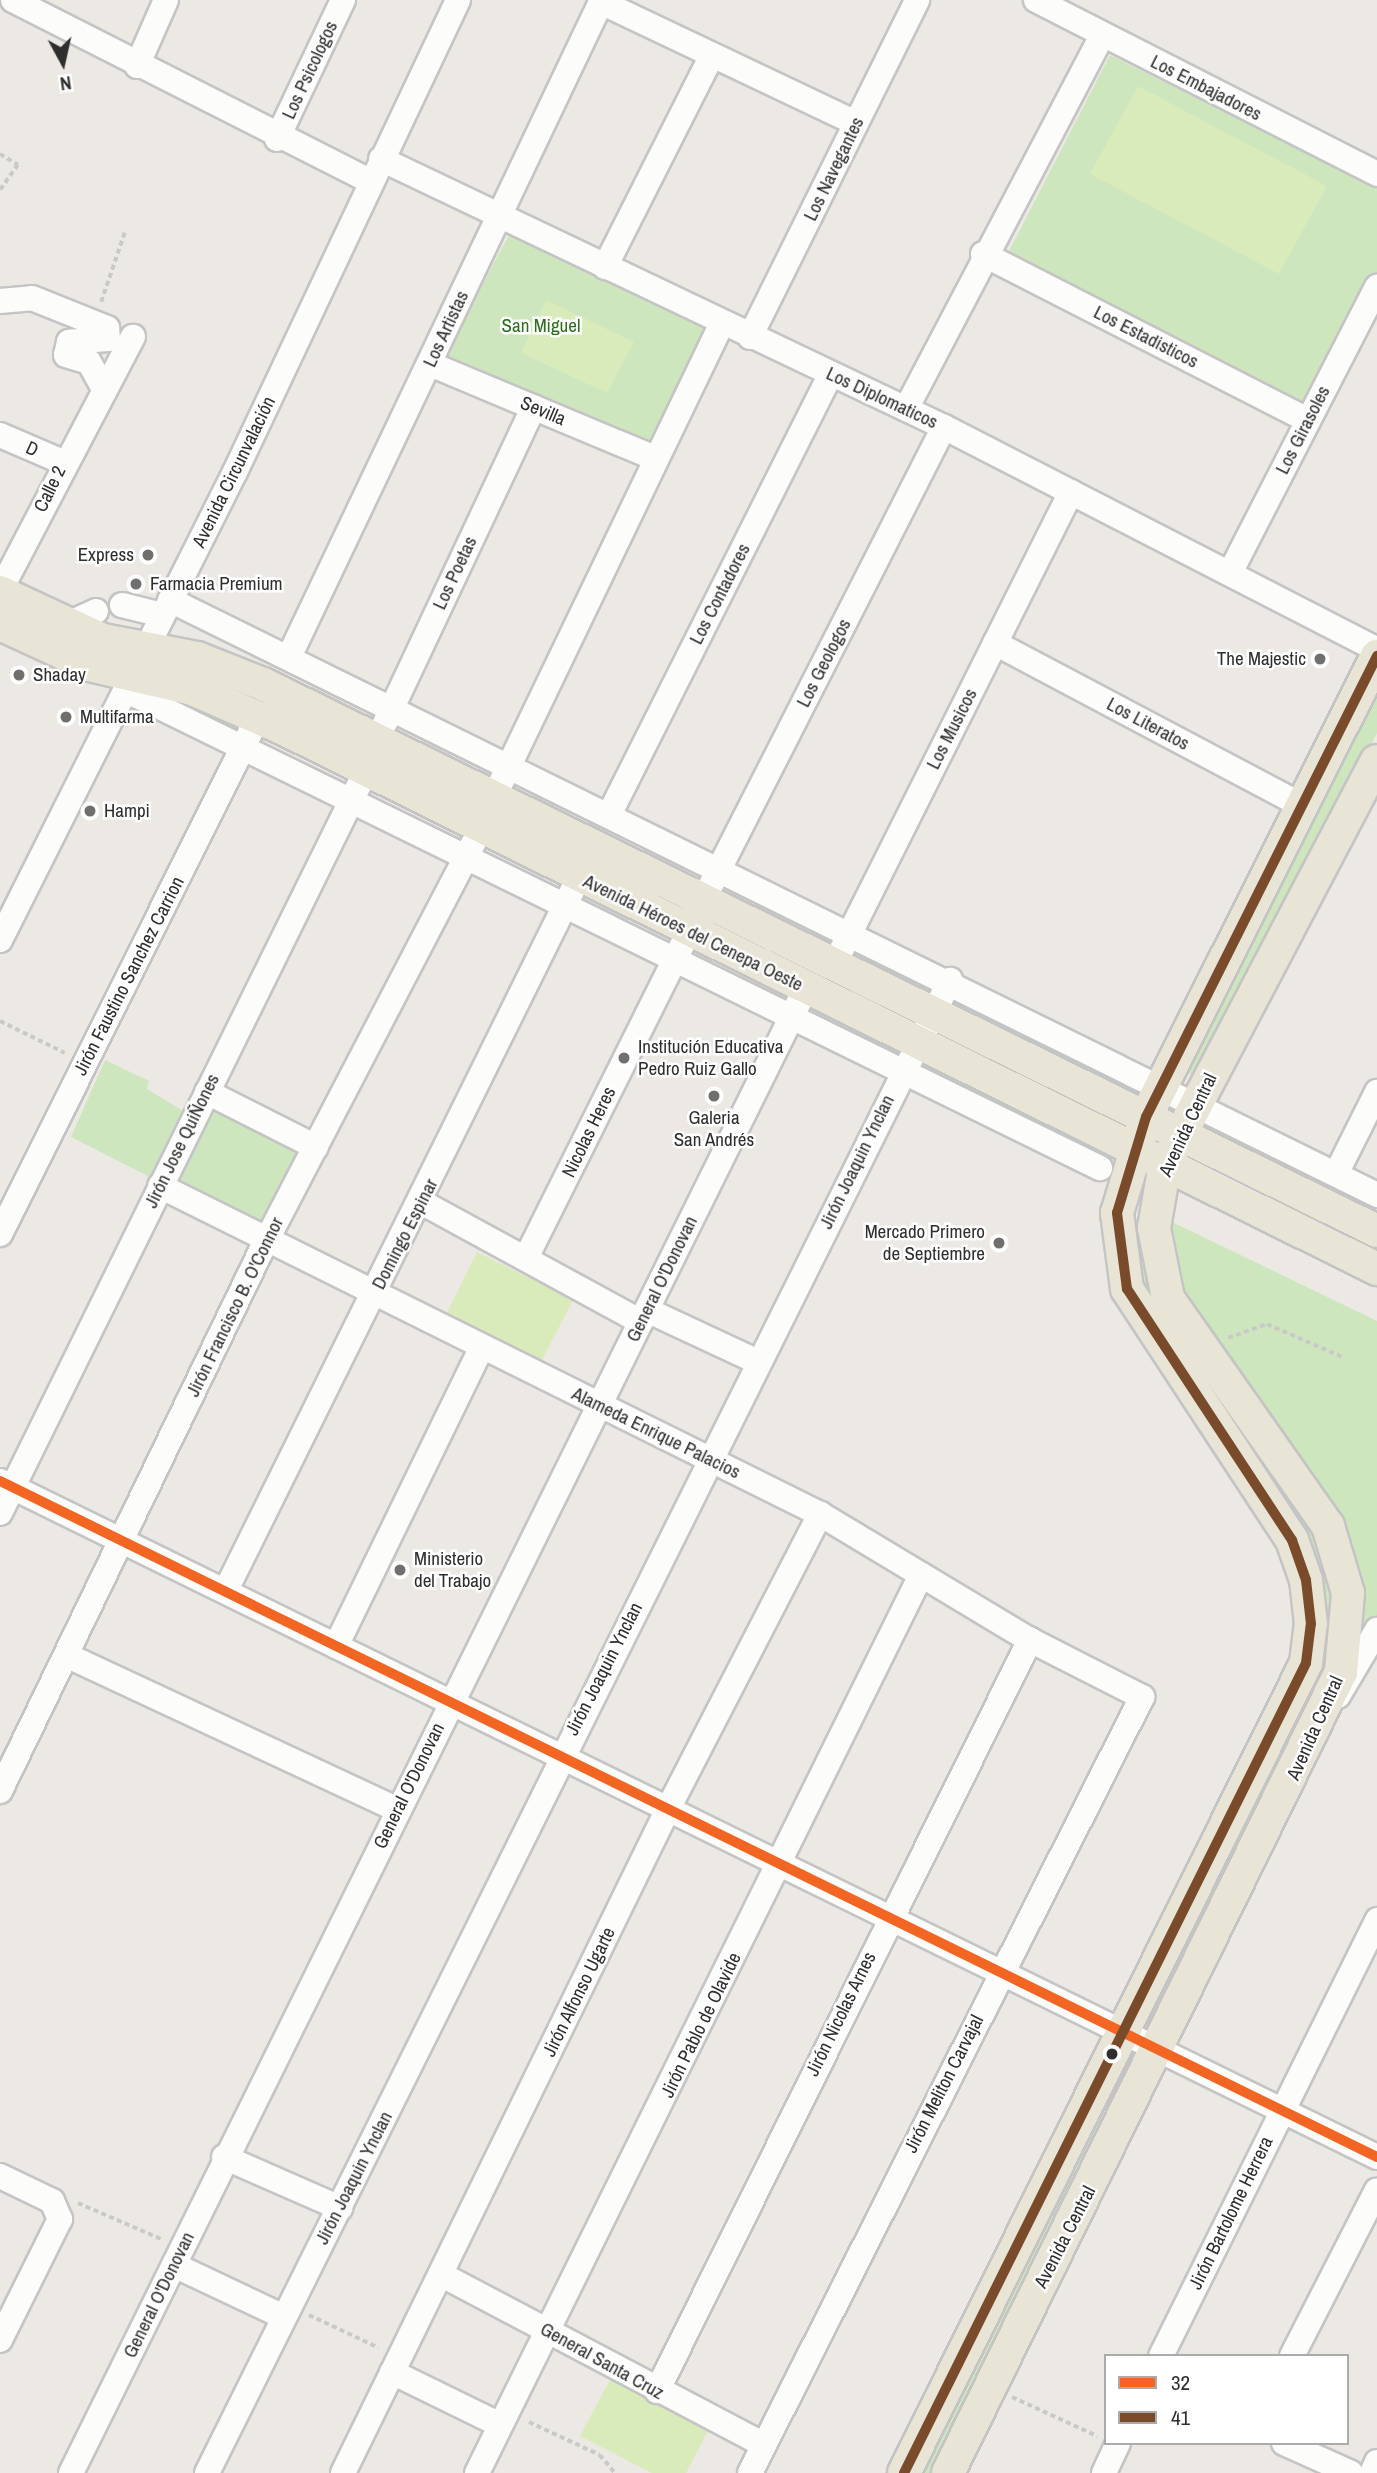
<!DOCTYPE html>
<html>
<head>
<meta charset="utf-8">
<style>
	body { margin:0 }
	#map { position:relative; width:1377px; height:2473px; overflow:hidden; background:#ece8e4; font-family:"Archivo Narrow",sans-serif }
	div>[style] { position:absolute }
	.green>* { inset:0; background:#cee6be }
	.pitch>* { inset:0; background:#d9eabb }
	.path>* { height:3.5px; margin-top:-1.75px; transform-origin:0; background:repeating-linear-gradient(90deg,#c9c9c8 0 5px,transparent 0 8.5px) }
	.roads { filter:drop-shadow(2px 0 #c5c4c5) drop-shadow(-2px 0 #c5c4c5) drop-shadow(0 2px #c5c4c5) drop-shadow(0 -2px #c5c4c5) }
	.minor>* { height:24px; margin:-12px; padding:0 12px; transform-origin:12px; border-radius:12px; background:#fcfcfb }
	.major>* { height:32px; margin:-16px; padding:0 16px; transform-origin:16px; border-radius:16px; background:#e8e4d6 }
	.bus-1>* { height:10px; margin:-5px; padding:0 5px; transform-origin:5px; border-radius:5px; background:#f26522 }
	.bus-2>* { height:10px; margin:-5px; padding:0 5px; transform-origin:5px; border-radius:5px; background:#7a4b2a }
	.dots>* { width:19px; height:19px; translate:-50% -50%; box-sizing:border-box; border:4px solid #fff; border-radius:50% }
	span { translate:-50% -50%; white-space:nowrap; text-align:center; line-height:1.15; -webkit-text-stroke:5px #fff; paint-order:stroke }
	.street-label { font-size:19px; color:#2e2e2e }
	.park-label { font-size:19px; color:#2c6e1b }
	.poi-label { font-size:19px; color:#2e2e2e }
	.right { translate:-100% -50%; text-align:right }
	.left { translate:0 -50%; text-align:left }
	.legend { position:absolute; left:1104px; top:2354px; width:245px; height:91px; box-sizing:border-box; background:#fff; border:2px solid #ababab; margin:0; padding:9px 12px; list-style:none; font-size:21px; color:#2e2e2e }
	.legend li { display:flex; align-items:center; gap:14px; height:35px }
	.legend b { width:35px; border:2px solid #ababab }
	.north { position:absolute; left:28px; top:28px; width:70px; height:70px; -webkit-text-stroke:5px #fff; paint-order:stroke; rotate:172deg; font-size:19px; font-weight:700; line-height:28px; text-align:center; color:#2e2e2e }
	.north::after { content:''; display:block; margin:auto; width:24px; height:32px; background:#2e2e2e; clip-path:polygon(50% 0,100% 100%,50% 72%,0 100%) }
</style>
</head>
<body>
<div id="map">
	<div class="green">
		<i style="clip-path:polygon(1110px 55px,1377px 187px,1377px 275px,1307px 410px,1007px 255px)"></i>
		<i style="clip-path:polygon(509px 235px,710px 331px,653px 448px,449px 362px,447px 351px)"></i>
		<i style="clip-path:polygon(1377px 691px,1377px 733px,1198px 1078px,1180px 1069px)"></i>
		<i style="clip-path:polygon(105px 1060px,149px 1081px,147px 1089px,188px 1114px,156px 1180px,71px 1137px)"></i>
		<i style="clip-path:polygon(208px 1104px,308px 1153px,267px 1236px,167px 1184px)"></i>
		<i style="clip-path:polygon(1128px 1216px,1145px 1220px,1143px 1245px,1318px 1533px,1336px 1632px,1333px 1665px,1300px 1742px,1286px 1735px,1323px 1605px,1139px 1298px)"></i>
		<i style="clip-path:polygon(1168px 1220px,1377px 1321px,1377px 1619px,1355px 1665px,1351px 1582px,1175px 1286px)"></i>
		<i style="clip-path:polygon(1281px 1746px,1295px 1752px,1163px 2019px,1149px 2011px)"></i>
		<i style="clip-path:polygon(1126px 2056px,1142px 2064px,943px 2473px,923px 2473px)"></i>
	</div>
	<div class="pitch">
		<i style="clip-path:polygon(1138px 86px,1327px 186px,1279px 274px,1090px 174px)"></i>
		<i style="clip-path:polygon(546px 300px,634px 342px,607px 393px,521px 353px)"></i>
		<i style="clip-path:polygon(477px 1252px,573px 1300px,542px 1360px,447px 1313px)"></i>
		<i style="clip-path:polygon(611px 2378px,709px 2429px,686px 2473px,652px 2473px,580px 2436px)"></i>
	</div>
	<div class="path">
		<i style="left:0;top:154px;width:21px;rotate:31deg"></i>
		<i style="left:18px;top:165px;width:32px;rotate:125deg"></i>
		<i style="left:101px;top:302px;width:75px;rotate:-71.3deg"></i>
		<i style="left:0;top:1021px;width:72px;rotate:26.2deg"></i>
		<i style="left:1228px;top:1338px;width:41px;rotate:-19.7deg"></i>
		<i style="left:1267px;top:1324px;width:82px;rotate:23.7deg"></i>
		<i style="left:78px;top:2203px;width:90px;rotate:23.4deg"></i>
		<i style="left:309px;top:2315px;width:77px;rotate:25.2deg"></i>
		<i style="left:1012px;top:2397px;width:94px;rotate:24.6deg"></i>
		<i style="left:529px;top:2422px;width:78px;rotate:24.9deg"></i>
		<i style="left:600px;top:2455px;width:23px;rotate:50deg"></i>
	</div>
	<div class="roads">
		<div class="minor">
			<i style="left:13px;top:0;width:402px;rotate:26.9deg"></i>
			<i style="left:1036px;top:0;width:383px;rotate:27deg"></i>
			<i style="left:601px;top:2px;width:282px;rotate:25.4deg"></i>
			<i style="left:137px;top:66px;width:72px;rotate:-66.3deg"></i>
			<i style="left:277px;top:139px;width:154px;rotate:-64.6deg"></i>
			<i style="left:381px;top:159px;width:624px;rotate:25.46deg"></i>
			<i style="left:944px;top:427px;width:487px;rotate:27.2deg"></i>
			<i style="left:983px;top:254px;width:365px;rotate:27.1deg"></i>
			<i style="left:605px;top:267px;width:237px;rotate:-63.2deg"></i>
			<i style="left:0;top:301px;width:32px;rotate:-5deg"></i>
			<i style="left:32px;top:298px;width:81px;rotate:21.8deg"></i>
			<i style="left:107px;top:328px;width:11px;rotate:85deg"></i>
			<i style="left:108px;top:339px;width:39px;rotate:176deg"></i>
			<i style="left:69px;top:342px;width:13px;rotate:103deg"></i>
			<i style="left:66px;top:355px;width:24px;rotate:17deg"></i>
			<i style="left:89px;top:362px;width:29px;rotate:61deg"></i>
			<i style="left:750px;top:337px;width:376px;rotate:-63.6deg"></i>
			<i style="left:430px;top:364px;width:244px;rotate:22.7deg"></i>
			<i style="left:906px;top:409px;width:422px;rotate:-62.3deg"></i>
			<i style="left:0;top:435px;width:69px;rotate:23.2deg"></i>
			<i style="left:1230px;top:573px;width:322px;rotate:-62.8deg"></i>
			<i style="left:0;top:591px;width:287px;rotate:-62.4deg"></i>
			<i style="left:170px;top:600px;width:1346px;rotate:26.24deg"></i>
			<i style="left:122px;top:605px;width:41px;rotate:14deg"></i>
			<i style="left:66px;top:625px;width:33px;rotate:-25deg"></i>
			<i style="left:995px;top:643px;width:346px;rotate:27.9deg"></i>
			<i style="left:289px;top:657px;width:728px;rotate:-64.53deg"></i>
			<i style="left:125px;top:690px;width:1086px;rotate:26.12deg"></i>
			<i style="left:385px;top:723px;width:349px;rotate:-64.8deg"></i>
			<i style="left:494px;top:797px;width:526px;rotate:-64.31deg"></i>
			<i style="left:609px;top:815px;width:494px;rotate:-63.3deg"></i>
			<i style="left:711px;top:885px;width:514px;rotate:-63.04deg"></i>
			<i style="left:0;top:940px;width:524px;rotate:-63.34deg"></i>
			<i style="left:235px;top:472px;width:522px;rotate:-64.71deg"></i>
			<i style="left:834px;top:965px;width:529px;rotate:-63.39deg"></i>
			<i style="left:207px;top:1092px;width:122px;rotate:26.8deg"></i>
			<i style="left:1336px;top:1174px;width:92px;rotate:-63.4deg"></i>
			<i style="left:160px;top:1186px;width:737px;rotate:26.43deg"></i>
			<i style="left:820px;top:1514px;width:245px;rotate:31deg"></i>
			<i style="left:1030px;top:1640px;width:126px;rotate:27deg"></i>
			<i style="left:1142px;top:1697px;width:869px;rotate:116.8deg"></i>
			<i style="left:423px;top:1203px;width:248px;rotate:28.6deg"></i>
			<i style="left:0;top:1234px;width:562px;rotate:-63.48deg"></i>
			<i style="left:526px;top:1258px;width:350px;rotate:-63.5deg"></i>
			<i style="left:647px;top:1310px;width:123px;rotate:25.1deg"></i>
			<i style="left:0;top:1481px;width:1534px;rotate:26.15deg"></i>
			<i style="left:0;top:1513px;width:812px;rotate:-63.75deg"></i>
			<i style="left:226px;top:1590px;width:780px;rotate:-63.66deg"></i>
			<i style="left:336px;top:1646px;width:331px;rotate:-64deg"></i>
			<i style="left:68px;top:1656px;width:364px;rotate:25deg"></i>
			<i style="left:1338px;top:1696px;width:77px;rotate:-59.4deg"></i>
			<i style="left:0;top:1791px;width:602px;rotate:-64.2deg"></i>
			<i style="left:262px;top:1249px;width:458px;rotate:-62.5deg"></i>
			<i style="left:224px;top:2157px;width:127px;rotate:23.7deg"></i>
			<i style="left:0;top:2176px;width:58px;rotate:25.7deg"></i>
			<i style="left:52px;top:2201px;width:20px;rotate:66deg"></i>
			<i style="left:60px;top:2219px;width:135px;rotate:116.4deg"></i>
			<i style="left:174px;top:2265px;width:119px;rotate:25.3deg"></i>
			<i style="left:442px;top:2275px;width:364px;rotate:27.8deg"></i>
			<i style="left:1161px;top:2356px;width:487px;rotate:-63.6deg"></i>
			<i style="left:1292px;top:2356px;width:186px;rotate:-62.9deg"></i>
			<i style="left:392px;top:2372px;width:120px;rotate:26.1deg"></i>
			<i style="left:657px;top:2391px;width:839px;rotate:-63.59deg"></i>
			<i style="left:1284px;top:2443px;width:73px;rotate:24.1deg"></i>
			<i style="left:71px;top:2473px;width:1657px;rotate:-63.67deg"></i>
			<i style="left:207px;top:2473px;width:1668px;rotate:-63.54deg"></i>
			<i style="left:343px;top:2473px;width:742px;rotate:-63.92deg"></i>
			<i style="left:669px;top:1807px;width:330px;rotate:-62.7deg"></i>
			<i style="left:477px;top:2473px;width:1002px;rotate:-63.69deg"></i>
			<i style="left:1104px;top:2473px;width:33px;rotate:-65deg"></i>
			<i style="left:1372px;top:2473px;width:12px;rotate:-66deg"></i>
		</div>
		<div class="major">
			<i style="left:0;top:592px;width:114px;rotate:25deg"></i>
			<i style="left:103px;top:640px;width:96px;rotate:10.8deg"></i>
			<i style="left:197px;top:658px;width:71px;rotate:21.5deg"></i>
			<i style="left:263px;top:684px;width:1241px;rotate:26.15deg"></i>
			<i style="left:0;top:624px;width:98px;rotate:24.7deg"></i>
			<i style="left:89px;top:665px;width:106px;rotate:13.1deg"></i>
			<i style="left:192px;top:689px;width:96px;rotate:23.4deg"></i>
			<i style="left:280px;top:727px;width:1224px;rotate:26.29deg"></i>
			<i style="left:904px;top:2473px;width:904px;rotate:-63.6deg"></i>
			<i style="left:1306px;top:1663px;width:39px;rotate:-83deg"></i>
			<i style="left:1311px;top:1624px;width:44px;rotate:-96.5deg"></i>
			<i style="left:1306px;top:1580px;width:42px;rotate:-109.3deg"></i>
			<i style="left:1292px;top:1540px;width:300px;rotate:-123.3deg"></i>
			<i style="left:1127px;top:1289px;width:77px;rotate:-97.5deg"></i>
			<i style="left:1117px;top:1213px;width:100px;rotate:-73.2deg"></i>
			<i style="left:1146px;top:1117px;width:516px;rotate:-63.39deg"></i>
			<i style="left:948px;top:2473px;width:892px;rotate:-63.87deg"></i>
			<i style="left:1341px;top:1672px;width:79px;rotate:-84.9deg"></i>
			<i style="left:1348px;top:1593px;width:70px;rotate:-106.6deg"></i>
			<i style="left:1328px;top:1526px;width:279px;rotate:-125.1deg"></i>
			<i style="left:1168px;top:1298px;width:71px;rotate:-101.3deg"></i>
			<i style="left:1154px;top:1228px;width:65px;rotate:-80.2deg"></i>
			<i style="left:1165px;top:1164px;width:455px;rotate:-62.3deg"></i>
		</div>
	</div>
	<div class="bus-1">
		<i style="left:0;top:1481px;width:1534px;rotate:26.15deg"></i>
	</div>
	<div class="bus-2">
		<i style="left:904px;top:2473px;width:904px;rotate:-63.6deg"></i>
		<i style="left:1306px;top:1663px;width:39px;rotate:-83deg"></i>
		<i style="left:1311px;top:1624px;width:44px;rotate:-96.5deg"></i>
		<i style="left:1306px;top:1580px;width:42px;rotate:-109.3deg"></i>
		<i style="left:1292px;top:1540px;width:300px;rotate:-123.3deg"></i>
		<i style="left:1127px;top:1289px;width:77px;rotate:-97.5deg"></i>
		<i style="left:1117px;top:1213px;width:100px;rotate:-73.2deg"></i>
		<i style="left:1146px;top:1117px;width:516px;rotate:-63.39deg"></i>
	</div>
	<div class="dots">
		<i style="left:148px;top:555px;background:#706f6e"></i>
		<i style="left:136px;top:584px;background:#706f6e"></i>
		<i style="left:1320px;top:659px;background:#706f6e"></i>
		<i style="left:19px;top:675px;background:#706f6e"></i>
		<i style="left:66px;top:717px;background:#706f6e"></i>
		<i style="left:90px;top:811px;background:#706f6e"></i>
		<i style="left:624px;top:1058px;background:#706f6e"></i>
		<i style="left:714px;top:1096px;background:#706f6e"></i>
		<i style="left:999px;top:1243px;background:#706f6e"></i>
		<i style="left:400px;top:1570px;background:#706f6e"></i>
		<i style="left:1112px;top:2054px;background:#2e2e2e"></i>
	</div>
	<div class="street-label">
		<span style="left:310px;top:70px;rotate:-65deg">Los Psicologos</span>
		<span style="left:1206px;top:88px;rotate:27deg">Los Embajadores</span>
		<span style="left:834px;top:169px;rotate:-64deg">Los Navegantes</span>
		<span style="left:446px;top:329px;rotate:-65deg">Los Artistas</span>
		<span style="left:1146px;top:337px;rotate:27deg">Los Estadisticos</span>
		<span style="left:882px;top:398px;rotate:25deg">Los Diplomaticos</span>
		<span style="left:543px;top:411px;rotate:23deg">Sevilla</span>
		<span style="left:1303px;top:430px;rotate:-63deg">Los Girasoles</span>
		<span style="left:32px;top:449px;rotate:24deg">D</span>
		<span style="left:234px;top:472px;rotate:-64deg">Avenida Circunvalación</span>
		<span style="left:50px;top:489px;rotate:-64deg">Calle 2</span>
		<span style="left:455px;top:573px;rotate:-65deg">Los Poetas</span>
		<span style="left:720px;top:594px;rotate:-63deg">Los Contadores</span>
		<span style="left:824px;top:663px;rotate:-63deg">Los Geologos</span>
		<span style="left:1148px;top:724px;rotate:28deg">Los Literatos</span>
		<span style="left:952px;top:729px;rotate:-63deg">Los Musicos</span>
		<span style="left:693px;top:933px;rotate:26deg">Avenida Héroes del Cenepa Oeste</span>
		<span style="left:129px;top:976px;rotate:-63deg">Jirón Faustino Sanchez Carrion</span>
		<span style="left:1188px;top:1125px;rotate:-65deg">Avenida Central</span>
		<span style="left:589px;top:1132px;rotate:-64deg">Nicolas Heres</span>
		<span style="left:182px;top:1141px;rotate:-64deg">Jirón Jose QuiÑones</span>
		<span style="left:857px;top:1162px;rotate:-64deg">Jirón Joaquin Ynclan</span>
		<span style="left:405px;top:1234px;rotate:-63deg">Domingo Espinar</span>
		<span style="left:662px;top:1279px;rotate:-64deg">General O'Donovan</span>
		<span style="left:235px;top:1307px;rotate:-64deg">Jirón Francisco B. O'Connor</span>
		<span style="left:656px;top:1433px;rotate:26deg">Alameda Enrique Palacios</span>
		<span style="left:604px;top:1669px;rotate:-63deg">Jirón Joaquin Ynclan</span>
		<span style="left:1315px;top:1728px;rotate:-66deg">Avenida Central</span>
		<span style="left:409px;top:1786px;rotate:-64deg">General O'Donovan</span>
		<span style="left:579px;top:1992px;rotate:-64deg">Jirón Alfonso Ugarte</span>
		<span style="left:841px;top:2014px;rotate:-64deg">Jirón Nicolas Arnes</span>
		<span style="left:701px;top:2025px;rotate:-64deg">Jirón Pablo de Olavide</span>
		<span style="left:944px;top:2084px;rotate:-63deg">Jirón Meliton Carvajal</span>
		<span style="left:354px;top:2178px;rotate:-63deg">Jirón Joaquin Ynclan</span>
		<span style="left:1231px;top:2213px;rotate:-64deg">Jirón Bartolome Herrera</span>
		<span style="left:1065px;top:2237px;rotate:-63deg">Avenida Central</span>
		<span style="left:159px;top:2295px;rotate:-64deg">General O'Donovan</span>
		<span style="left:602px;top:2361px;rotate:29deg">General Santa Cruz</span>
	</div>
	<div class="park-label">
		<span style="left:541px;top:326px">San Miguel</span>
	</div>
	<div class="poi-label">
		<span class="right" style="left:134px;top:555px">Express</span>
		<span class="left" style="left:150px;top:584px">Farmacia Premium</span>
		<span class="right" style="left:1306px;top:659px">The Majestic</span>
		<span class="left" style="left:33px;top:675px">Shaday</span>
		<span class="left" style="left:80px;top:717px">Multifarma</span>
		<span class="left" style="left:104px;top:811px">Hampi</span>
		<span class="left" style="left:638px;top:1058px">Institución Educativa<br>Pedro Ruiz Gallo</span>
		<span style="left:714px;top:1129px">Galeria<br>San Andrés</span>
		<span class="right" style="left:985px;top:1243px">Mercado Primero<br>de Septiembre</span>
		<span class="left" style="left:414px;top:1570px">Ministerio<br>del Trabajo</span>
	</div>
	<ul class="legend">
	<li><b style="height:9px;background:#f26522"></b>32</li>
	<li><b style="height:9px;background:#7a4b2a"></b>41</li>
	</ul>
	<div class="north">N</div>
</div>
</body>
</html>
